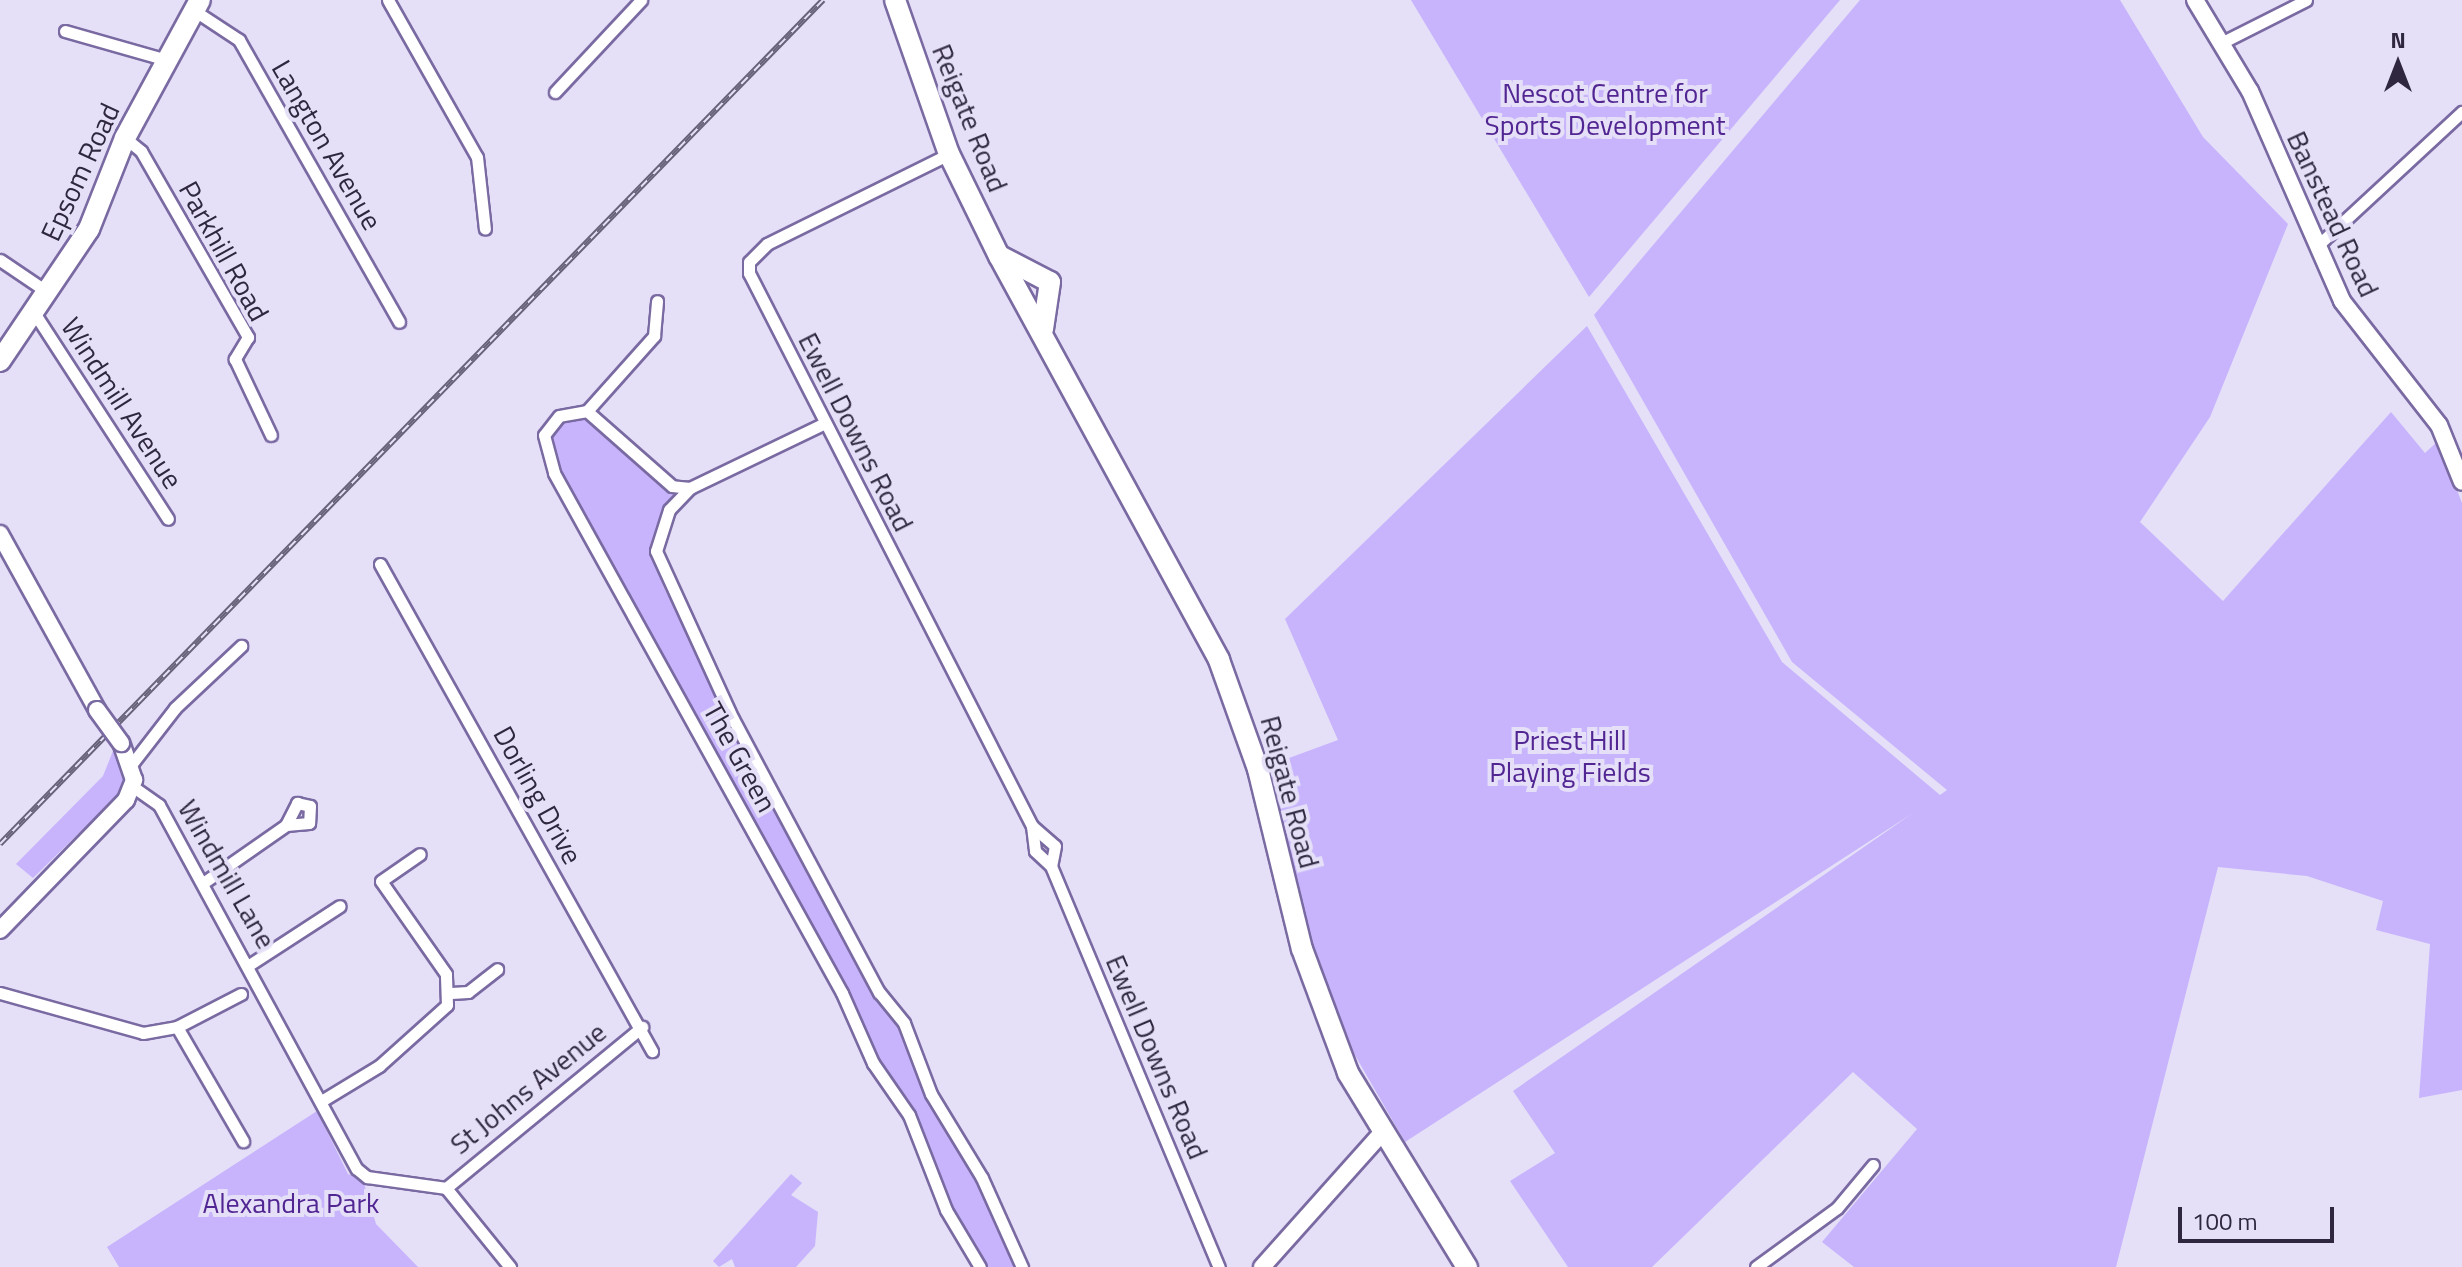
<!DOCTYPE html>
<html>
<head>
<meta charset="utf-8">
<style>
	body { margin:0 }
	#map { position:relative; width:2462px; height:1267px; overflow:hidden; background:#e5dff8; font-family:"Titillium Web",sans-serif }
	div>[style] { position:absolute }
	.green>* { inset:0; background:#c7b4fc }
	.roads { filter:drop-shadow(2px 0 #7a6aa2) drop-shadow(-2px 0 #7a6aa2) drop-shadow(0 2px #7a6aa2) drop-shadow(0 -2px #7a6aa2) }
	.street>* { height:11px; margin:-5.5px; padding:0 5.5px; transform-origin:5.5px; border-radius:5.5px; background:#fff }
	.secondary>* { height:16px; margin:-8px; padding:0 8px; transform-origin:8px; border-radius:8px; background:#fff }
	.highway>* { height:20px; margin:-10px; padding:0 10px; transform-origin:10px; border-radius:10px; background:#fff }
	.rail>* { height:6px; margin-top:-3px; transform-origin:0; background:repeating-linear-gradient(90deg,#e5dff8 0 9px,#68617a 0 18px); box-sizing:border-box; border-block:2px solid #68617a }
	.bridges { filter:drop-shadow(2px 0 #7a6aa2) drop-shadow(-2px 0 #7a6aa2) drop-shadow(0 2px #7a6aa2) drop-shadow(0 -2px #7a6aa2) }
	.secondary-bridge>* { height:16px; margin:-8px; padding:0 8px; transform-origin:8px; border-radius:8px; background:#fff }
	span { translate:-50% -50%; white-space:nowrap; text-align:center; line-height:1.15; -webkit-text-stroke:8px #e5dff8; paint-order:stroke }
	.park-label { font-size:28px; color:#512592 }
	.street-label { font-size:28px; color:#2e273f }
	.north { position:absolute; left:2358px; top:24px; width:80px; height:80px; -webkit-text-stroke:6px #e5dff8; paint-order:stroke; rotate:0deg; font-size:22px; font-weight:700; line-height:32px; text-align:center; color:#2e273f }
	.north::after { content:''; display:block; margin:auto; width:28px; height:36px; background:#2e273f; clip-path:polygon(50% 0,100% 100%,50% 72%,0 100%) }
	.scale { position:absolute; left:2178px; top:1207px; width:156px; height:36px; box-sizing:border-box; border:4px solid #2e273f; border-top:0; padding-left:10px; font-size:24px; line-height:28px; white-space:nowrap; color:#2e273f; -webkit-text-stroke:6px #e5dff8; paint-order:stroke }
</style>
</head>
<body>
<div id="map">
	<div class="green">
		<i style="clip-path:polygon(1411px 0,1840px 0,1589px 297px)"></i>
		<i style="clip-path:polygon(1860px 0,2120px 0,2203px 137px,2288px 224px,2210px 417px,2140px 522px,2223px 601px,2391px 412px,2425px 453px,2438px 441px,2462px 503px,2462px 1090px,2419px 1098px,2430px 944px,2376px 930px,2383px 901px,2307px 876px,2218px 867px,2116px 1267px,1854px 1267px,1822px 1242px,1917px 1129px,1853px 1072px,1652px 1267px,1568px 1267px,1510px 1181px,1555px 1153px,1513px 1091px,1913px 813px,1405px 1142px,1352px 1050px,1310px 942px,1270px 765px,1338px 740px,1285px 619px,1587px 326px,1782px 662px,1940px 795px,1947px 790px,1792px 662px,1594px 315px)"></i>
		<i style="clip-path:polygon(582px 418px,678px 494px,653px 555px,664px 588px,891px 1009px,1018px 1267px,985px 1267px,953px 1215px,846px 992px,556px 467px,549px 435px,563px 421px)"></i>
		<i style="clip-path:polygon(115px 746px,129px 780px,124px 789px,33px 878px,16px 864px,103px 776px)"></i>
		<i style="clip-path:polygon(317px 1111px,348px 1174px,363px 1180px,376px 1224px,418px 1267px,119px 1267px,107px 1247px)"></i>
		<i style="clip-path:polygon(791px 1174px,802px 1183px,791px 1195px,818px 1212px,815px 1246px,796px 1267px,735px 1267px,732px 1259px,719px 1267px,713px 1261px)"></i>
	</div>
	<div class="roads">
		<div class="street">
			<i style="left:388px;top:0;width:180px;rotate:60.5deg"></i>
			<i style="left:477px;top:157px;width:72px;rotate:83.7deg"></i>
			<i style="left:195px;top:11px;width:53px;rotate:33.4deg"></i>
			<i style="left:239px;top:40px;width:324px;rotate:60.4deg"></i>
			<i style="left:65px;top:31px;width:106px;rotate:15.9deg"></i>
			<i style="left:2223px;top:42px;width:93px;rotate:-26.8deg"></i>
			<i style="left:555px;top:92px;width:126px;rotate:-46.9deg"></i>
			<i style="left:125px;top:138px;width:21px;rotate:39deg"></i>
			<i style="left:141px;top:151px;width:215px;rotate:60.1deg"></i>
			<i style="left:248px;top:337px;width:26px;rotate:121deg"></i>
			<i style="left:235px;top:359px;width:84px;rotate:64.7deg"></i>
			<i style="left:949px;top:154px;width:203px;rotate:153.7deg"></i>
			<i style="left:767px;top:244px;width:25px;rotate:135deg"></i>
			<i style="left:749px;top:262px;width:11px;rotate:90deg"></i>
			<i style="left:749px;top:273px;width:621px;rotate:62.9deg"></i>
			<i style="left:1032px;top:826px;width:25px;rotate:83deg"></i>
			<i style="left:1035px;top:851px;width:22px;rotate:43deg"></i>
			<i style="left:1051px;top:866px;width:435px;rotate:67.3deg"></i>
			<i style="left:2316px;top:247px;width:199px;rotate:-42.8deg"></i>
			<i style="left:0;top:260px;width:59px;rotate:34deg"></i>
			<i style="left:35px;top:314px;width:244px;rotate:57deg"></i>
			<i style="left:587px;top:411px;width:101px;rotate:-48.2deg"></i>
			<i style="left:654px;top:336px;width:35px;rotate:-85deg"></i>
			<i style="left:825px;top:423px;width:150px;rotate:154.3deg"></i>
			<i style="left:690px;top:488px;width:30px;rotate:134deg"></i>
			<i style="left:669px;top:510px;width:43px;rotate:107.6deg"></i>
			<i style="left:656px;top:551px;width:185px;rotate:65.4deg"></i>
			<i style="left:733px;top:719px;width:310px;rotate:61.9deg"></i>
			<i style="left:879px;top:992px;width:40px;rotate:51deg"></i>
			<i style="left:904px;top:1023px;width:76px;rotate:69.2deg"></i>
			<i style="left:931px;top:1094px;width:98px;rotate:58.7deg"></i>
			<i style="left:982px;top:1178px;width:98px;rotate:65.8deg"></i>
			<i style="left:690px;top:488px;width:18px;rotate:-174deg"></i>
			<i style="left:672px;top:486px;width:113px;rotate:-138.6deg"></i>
			<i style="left:587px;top:411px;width:28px;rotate:170deg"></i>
			<i style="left:559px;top:416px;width:24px;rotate:128deg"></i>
			<i style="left:544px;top:435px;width:39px;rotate:75deg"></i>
			<i style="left:554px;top:473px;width:594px;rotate:61.02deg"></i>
			<i style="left:842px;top:993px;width:77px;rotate:66.1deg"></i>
			<i style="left:873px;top:1063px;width:63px;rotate:55.3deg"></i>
			<i style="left:909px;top:1115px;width:102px;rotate:68.7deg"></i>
			<i style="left:946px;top:1210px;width:66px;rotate:59.2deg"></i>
			<i style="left:380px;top:564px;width:558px;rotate:60.82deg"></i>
			<i style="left:131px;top:765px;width:72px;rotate:-52.3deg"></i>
			<i style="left:175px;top:708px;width:91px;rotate:-43.2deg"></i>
			<i style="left:132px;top:786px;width:33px;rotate:35deg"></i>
			<i style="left:159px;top:805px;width:414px;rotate:61.5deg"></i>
			<i style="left:357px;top:1169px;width:13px;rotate:39deg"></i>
			<i style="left:367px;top:1177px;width:80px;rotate:7.9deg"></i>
			<i style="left:446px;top:1188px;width:102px;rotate:51deg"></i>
			<i style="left:1032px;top:826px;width:30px;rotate:41deg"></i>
			<i style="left:1055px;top:846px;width:20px;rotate:101deg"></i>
			<i style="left:203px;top:883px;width:101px;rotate:-34.9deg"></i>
			<i style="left:286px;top:825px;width:25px;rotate:-63deg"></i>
			<i style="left:297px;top:803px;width:13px;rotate:13deg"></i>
			<i style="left:310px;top:806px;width:17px;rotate:93deg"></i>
			<i style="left:309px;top:823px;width:23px;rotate:175deg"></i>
			<i style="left:249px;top:965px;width:108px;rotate:-33deg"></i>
			<i style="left:0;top:993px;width:148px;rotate:15.6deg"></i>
			<i style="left:143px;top:1033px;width:35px;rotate:-10deg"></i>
			<i style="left:177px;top:1027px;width:72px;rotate:-27.3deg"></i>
			<i style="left:451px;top:993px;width:17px;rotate:-3deg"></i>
			<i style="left:468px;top:992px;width:37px;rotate:-38deg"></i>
			<i style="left:177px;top:1027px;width:132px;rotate:59.9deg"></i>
			<i style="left:323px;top:1100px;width:66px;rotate:-31.3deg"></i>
			<i style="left:379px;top:1066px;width:91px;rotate:-41.9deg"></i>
			<i style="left:447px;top:1005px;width:31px;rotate:-92deg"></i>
			<i style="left:446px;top:974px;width:113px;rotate:-125deg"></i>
			<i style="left:381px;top:881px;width:47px;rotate:-34.7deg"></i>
			<i style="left:446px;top:1188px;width:254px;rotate:-39.4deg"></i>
			<i style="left:1756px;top:1267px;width:100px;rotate:-36.1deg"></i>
			<i style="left:1837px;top:1208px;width:56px;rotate:-50.1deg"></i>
		</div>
		<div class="secondary">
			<i style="left:2195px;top:0;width:106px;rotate:58.9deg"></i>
			<i style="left:2250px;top:91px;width:229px;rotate:66.3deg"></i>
			<i style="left:2342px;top:301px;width:157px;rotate:52deg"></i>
			<i style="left:2439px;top:425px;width:61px;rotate:68deg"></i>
			<i style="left:0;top:534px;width:201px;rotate:61.1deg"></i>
			<i style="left:0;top:930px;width:181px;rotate:-45.9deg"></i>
			<i style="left:126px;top:800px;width:22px;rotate:-68deg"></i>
			<i style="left:134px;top:780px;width:39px;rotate:-109deg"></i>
			<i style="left:1262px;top:1267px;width:177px;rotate:-48.2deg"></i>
		</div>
		<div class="highway">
			<i style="left:895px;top:0;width:163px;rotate:70.7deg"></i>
			<i style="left:949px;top:154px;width:114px;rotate:63.9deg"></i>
			<i style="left:999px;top:256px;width:460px;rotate:61.4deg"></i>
			<i style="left:1219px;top:660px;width:116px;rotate:70.3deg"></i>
			<i style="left:1258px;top:769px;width:185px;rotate:76.3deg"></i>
			<i style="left:1302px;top:949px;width:132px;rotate:69.6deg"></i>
			<i style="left:1348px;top:1073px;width:228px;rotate:58.5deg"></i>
			<i style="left:1000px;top:256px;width:56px;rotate:27.5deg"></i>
			<i style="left:1050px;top:282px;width:48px;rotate:98.5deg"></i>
			<i style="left:0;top:361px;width:159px;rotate:-56deg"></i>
			<i style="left:89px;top:229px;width:98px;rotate:-68.4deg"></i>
			<i style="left:125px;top:138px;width:157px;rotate:-61.5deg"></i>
		</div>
	</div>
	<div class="rail">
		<i style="left:0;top:844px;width:1179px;rotate:-45.72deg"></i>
	</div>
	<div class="bridges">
		<div class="secondary-bridge">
			<i style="left:97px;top:710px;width:41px;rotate:54deg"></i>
		</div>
	</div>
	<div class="park-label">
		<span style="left:1605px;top:109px">Nescot Centre for<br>Sports Development</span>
		<span style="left:1570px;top:756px">Priest Hill<br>Playing Fields</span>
		<span style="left:291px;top:1203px">Alexandra Park</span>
	</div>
	<div class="street-label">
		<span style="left:970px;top:118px;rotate:68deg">Reigate Road</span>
		<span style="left:327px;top:145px;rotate:60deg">Langton Avenue</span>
		<span style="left:80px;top:172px;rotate:-65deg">Epsom Road</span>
		<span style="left:2333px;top:214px;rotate:65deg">Banstead Road</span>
		<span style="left:224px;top:251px;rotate:61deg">Parkhill Road</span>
		<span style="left:122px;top:403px;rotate:57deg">Windmill Avenue</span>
		<span style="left:856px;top:432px;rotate:63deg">Ewell Downs Road</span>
		<span style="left:740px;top:757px;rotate:61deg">The Green</span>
		<span style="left:1290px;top:792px;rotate:75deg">Reigate Road</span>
		<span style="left:538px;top:795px;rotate:61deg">Dorling Drive</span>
		<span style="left:227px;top:874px;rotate:60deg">Windmill Lane</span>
		<span style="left:1157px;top:1057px;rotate:67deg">Ewell Downs Road</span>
		<span style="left:528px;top:1088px;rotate:-39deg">St Johns Avenue</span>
	</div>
	<div class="north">N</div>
	<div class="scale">100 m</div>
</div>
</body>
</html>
